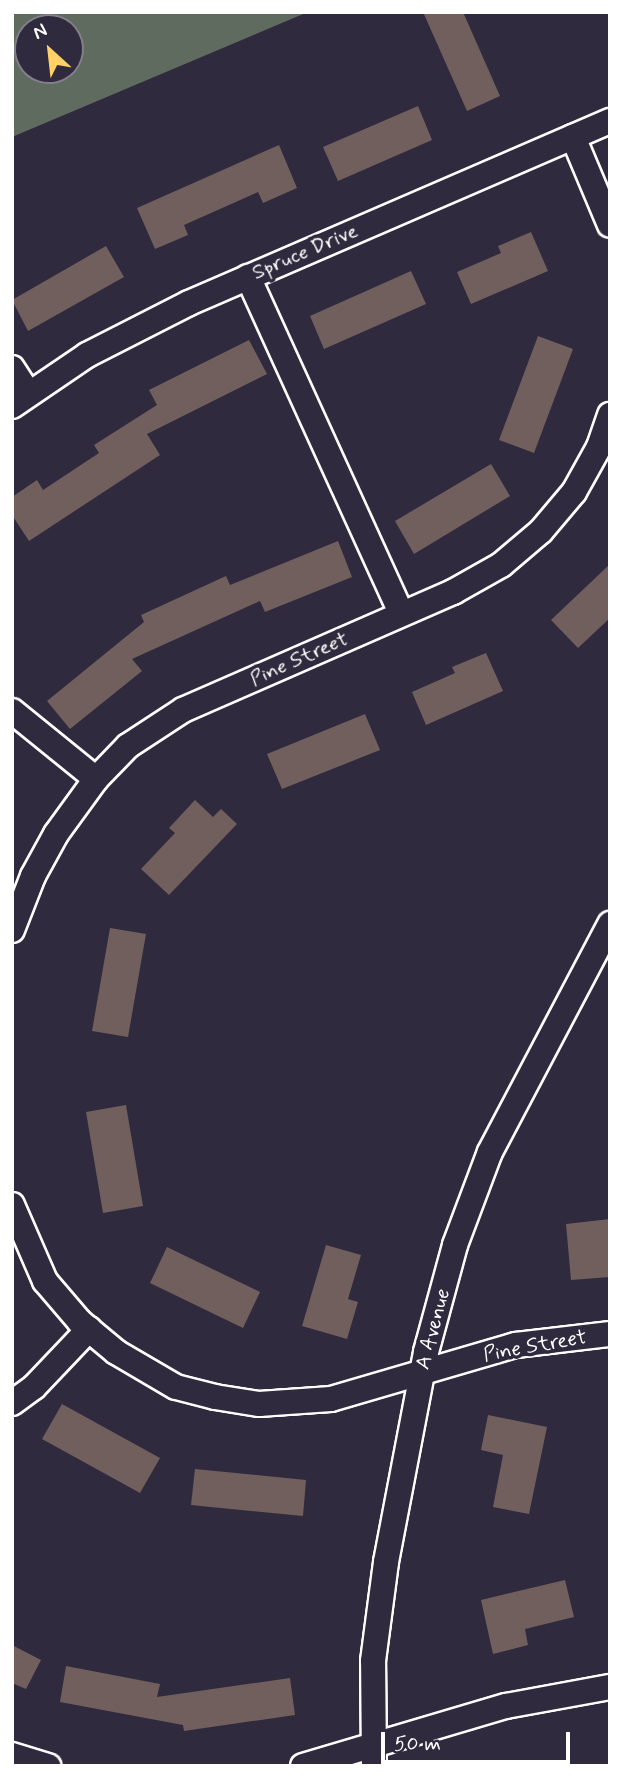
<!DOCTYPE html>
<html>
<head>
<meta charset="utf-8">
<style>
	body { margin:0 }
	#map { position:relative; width:622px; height:1778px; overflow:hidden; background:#2f2a3d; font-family:Mynerve,sans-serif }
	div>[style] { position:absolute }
	.green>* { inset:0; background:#606b60 }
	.building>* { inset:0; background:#715f5e }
	.roads { filter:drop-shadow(2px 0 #fff) drop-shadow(-2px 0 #fff) drop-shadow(0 2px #fff) drop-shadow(0 -2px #fff) }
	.minor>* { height:24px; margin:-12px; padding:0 12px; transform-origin:12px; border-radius:12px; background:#2f2a3d }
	span { translate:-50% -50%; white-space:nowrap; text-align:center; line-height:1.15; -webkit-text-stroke:7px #2f2a3d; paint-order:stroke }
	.street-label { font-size:21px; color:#fff }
	.frame { position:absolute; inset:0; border:14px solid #fff; pointer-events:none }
	.north { position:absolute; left:14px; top:14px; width:70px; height:70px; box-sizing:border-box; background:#2f2a3d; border:2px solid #827f8b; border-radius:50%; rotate:333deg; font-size:19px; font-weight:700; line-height:28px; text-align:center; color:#fff }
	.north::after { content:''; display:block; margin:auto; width:24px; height:32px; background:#ffd166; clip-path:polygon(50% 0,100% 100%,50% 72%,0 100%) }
	.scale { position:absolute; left:381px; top:1732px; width:189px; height:32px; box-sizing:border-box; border:4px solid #fff; border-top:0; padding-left:9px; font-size:21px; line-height:24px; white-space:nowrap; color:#fff; -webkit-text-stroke:5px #2f2a3d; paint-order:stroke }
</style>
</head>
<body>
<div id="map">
	<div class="green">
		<i style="clip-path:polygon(evenodd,12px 12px,308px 12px,12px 137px,12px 12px,28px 28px,70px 28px,70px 70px,28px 70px,28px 28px)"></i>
	</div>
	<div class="building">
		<i style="clip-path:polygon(423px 12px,463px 12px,500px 96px,467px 111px)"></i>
		<i style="clip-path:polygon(418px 106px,432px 140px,338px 181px,323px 147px)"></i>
		<i style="clip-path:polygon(279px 145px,297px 188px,263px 203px,258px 192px,184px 225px,188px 235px,155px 249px,137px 208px)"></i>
		<i style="clip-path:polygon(531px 232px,548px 271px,471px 304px,457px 272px,501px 253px,498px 246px)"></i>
		<i style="clip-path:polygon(106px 246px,124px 277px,28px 331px,12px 300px)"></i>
		<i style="clip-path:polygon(411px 271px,426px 304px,324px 349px,310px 316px)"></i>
		<i style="clip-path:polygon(538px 336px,573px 349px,534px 453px,499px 440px)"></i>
		<i style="clip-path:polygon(249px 340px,267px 374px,147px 434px,160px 455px,29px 541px,12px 515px,12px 497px,37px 480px,43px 490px,99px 453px,94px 445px,157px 405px,149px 390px)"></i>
		<i style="clip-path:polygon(491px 464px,510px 496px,414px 554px,395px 521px)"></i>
		<i style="clip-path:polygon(338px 541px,352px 577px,265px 612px,260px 601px,132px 659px,142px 671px,70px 729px,47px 701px,144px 622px,141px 615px,226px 576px,230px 585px)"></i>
		<i style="clip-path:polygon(610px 564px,610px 618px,578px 648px,551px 620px)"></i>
		<i style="clip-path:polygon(486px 653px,503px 691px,426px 725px,412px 692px,455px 673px,452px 667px)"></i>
		<i style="clip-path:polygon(365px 714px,380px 750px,282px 789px,267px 754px)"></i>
		<i style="clip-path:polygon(195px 800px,213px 817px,221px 809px,237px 824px,169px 895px,141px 869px,175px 833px,169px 828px)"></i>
		<i style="clip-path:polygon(110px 928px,146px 934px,128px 1037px,92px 1031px)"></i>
		<i style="clip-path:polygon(126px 1105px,143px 1206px,103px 1213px,86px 1112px)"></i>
		<i style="clip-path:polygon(610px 1219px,610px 1277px,571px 1280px,566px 1224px)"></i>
		<i style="clip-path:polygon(326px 1245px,361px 1255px,348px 1299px,358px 1302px,347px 1339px,302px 1326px)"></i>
		<i style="clip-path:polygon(167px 1247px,260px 1292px,243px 1328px,150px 1283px)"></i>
		<i style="clip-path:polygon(62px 1404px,160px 1458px,140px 1493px,42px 1439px)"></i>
		<i style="clip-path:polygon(488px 1415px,547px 1427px,529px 1514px,493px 1507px,503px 1455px,481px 1450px)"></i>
		<i style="clip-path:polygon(195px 1469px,306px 1480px,303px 1516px,191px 1505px)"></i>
		<i style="clip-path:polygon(565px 1580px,574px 1617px,525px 1629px,528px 1645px,493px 1654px,481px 1600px)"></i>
		<i style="clip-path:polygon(12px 1645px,41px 1660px,26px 1689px,12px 1683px)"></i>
		<i style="clip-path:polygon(66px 1666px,160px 1684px,157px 1697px,290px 1678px,295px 1715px,184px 1731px,183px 1725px,60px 1702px)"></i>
	</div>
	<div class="roads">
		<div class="minor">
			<i style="left:573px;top:137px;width:95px;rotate:67.2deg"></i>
			<i style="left:248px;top:277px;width:369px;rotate:65.5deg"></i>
			<i style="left:12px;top:368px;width:31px;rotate:57deg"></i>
			<i style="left:12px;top:406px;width:91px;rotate:-34.2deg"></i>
			<i style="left:87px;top:355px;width:114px;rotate:-27deg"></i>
			<i style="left:189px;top:303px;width:459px;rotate:-23.4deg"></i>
			<i style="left:12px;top:711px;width:108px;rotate:39deg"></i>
			<i style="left:12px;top:930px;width:58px;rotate:-68.7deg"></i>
			<i style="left:33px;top:876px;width:48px;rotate:-61.3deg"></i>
			<i style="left:56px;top:834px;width:68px;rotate:-54deg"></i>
			<i style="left:96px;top:779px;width:46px;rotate:-45.9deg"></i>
			<i style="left:128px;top:746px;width:66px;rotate:-33.2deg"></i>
			<i style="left:183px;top:710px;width:295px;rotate:-23.6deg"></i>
			<i style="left:453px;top:592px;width:55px;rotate:-29.4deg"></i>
			<i style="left:501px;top:565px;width:52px;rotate:-40.4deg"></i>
			<i style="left:541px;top:531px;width:51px;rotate:-49.8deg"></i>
			<i style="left:574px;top:492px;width:51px;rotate:-60.9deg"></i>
			<i style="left:599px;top:447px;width:34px;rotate:-71deg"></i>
			<i style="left:12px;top:1205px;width:83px;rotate:66.5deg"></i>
			<i style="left:45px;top:1281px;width:54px;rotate:49.5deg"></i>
			<i style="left:80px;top:1322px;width:47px;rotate:39.8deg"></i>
			<i style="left:116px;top:1352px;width:69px;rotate:30.3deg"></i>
			<i style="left:176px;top:1387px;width:40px;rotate:14.4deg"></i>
			<i style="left:215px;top:1397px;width:45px;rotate:9deg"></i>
			<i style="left:259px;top:1404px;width:72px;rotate:-4deg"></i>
			<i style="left:331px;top:1399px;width:193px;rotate:-16.3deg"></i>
			<i style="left:516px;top:1345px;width:95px;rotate:-6.7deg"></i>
			<i style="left:12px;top:1403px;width:27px;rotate:-36deg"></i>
			<i style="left:34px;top:1387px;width:80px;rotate:-46.5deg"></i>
			<i style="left:12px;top:1755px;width:38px;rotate:17deg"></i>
			<i style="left:303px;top:1766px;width:212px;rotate:-16.5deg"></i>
			<i style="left:506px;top:1706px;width:106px;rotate:-10.4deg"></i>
			<i style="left:374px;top:1766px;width:105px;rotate:-90.5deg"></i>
			<i style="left:373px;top:1661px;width:100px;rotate:-82.5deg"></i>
			<i style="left:386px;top:1562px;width:214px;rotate:-79.2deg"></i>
			<i style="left:426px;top:1352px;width:111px;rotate:-74.8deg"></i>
			<i style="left:455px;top:1245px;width:99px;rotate:-69.4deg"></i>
			<i style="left:490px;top:1152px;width:258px;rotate:-62.2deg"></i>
		</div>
	</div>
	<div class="street-label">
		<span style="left:305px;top:252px;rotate:-23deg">Spruce Drive</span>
		<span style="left:299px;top:659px;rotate:-24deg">Pine Street</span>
		<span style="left:433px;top:1329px;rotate:-75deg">A Avenue</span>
		<span style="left:535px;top:1346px;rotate:-10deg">Pine Street</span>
	</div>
	<div class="frame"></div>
	<div class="north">N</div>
	<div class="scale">50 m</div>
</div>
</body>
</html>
